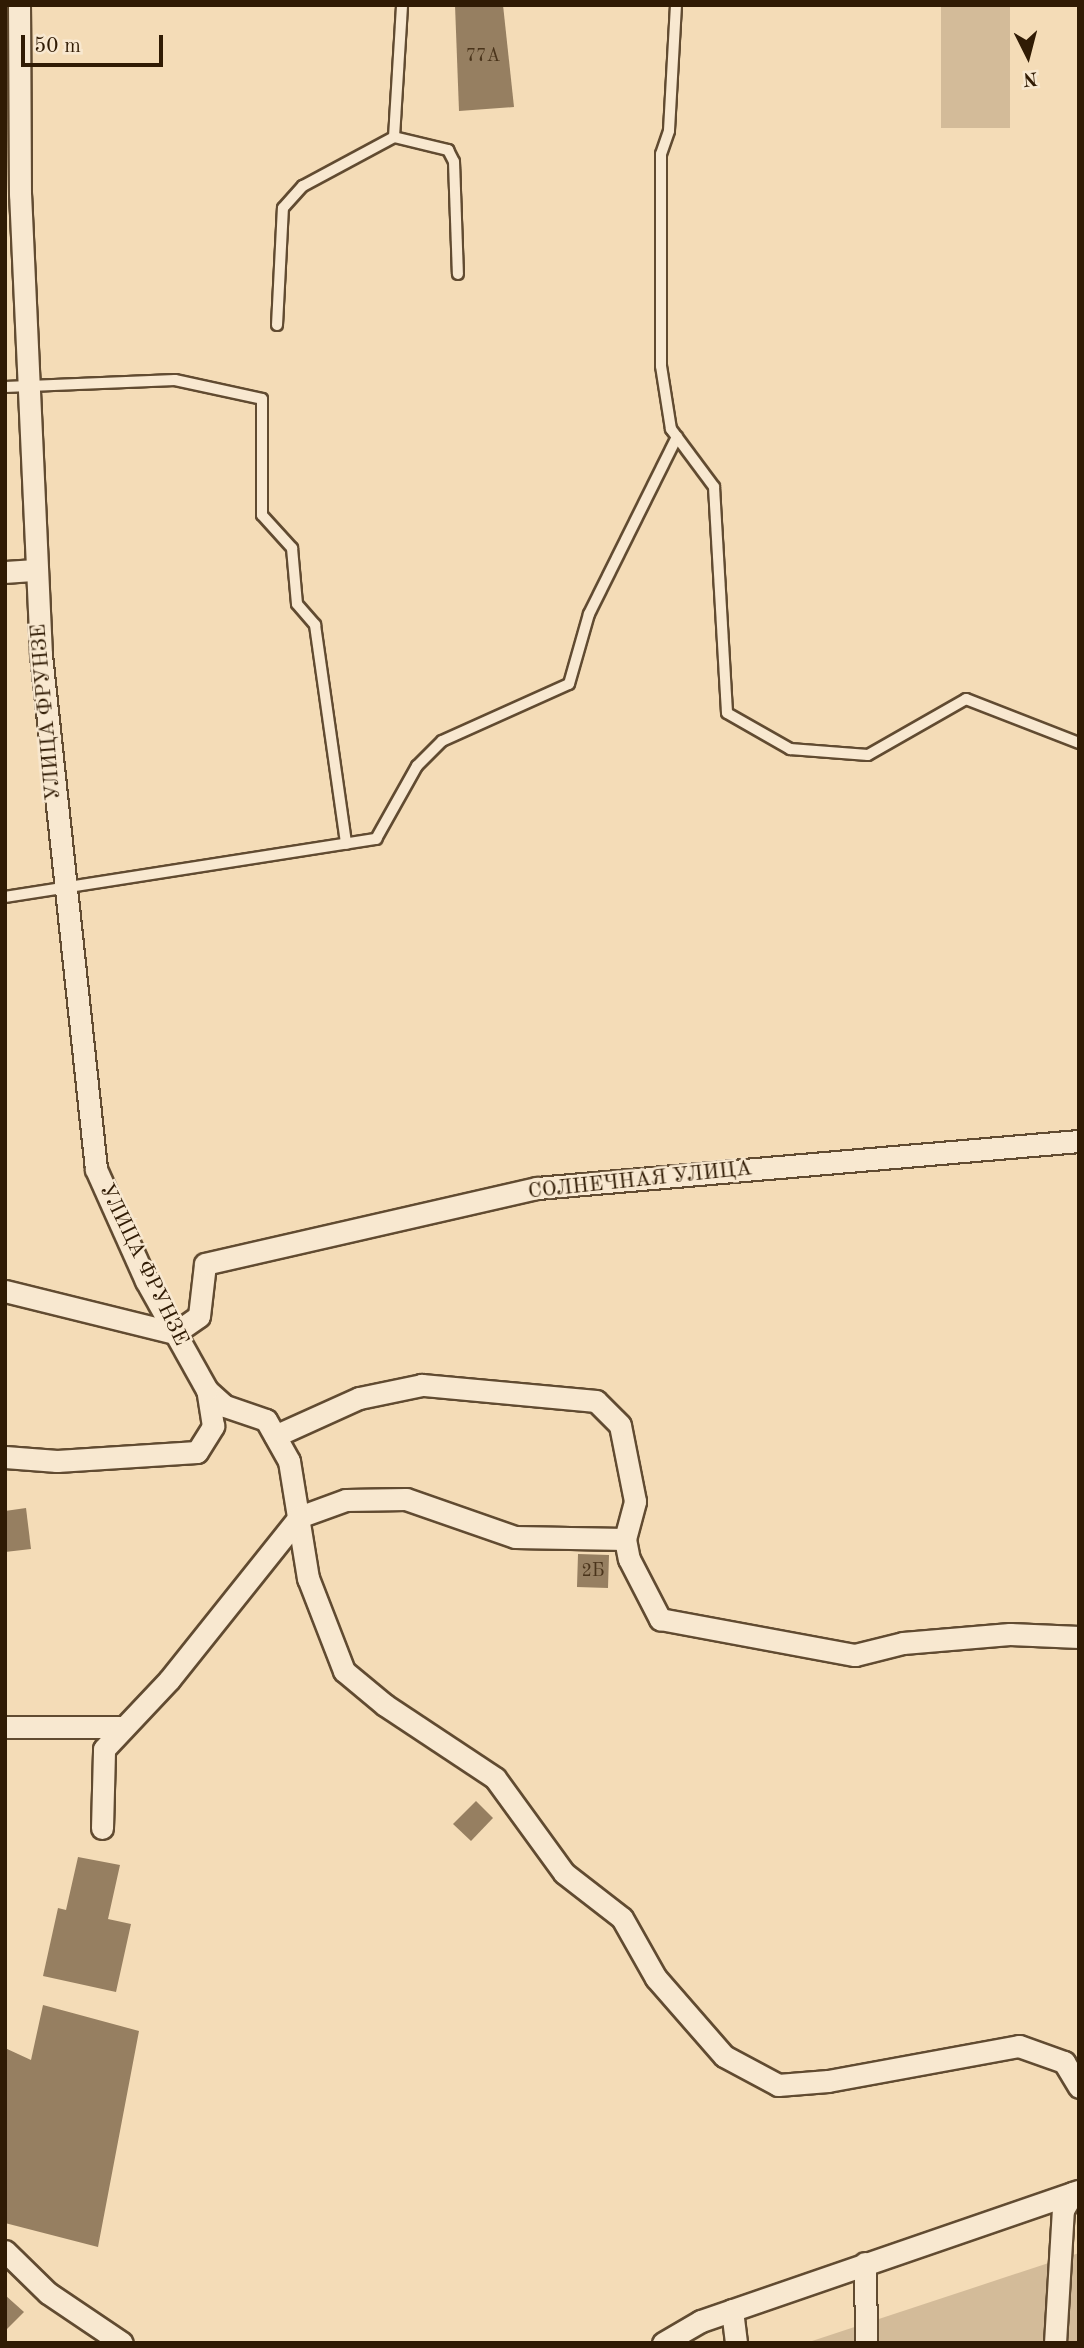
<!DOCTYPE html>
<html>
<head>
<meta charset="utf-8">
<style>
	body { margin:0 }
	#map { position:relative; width:1084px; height:2348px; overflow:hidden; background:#f4dcb7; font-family:"Old Standard TT",serif }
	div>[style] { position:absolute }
	.green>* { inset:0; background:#d3bb99 }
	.building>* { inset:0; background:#967f61 }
	.roads { filter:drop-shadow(2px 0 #614b31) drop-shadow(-2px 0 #614b31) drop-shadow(0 2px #614b31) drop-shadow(0 -2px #614b31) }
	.service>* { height:10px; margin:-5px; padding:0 5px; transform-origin:5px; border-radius:5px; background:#f8e8d0 }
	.minor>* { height:21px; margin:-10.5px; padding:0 10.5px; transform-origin:10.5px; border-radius:10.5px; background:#f8e8d0 }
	span { translate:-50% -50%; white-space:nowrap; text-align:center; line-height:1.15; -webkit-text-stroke:5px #f8e8d0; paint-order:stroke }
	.number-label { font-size:18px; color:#4a341b }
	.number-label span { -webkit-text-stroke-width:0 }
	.street-label { font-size:21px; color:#301b04 }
	.frame { position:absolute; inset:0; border:7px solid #301b04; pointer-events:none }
	.north { position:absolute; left:993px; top:21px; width:70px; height:70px; -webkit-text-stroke:5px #f8e8d0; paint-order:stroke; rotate:174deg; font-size:19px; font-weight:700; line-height:28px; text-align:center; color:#301b04 }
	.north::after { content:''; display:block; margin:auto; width:24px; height:32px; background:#301b04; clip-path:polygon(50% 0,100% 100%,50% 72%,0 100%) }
	.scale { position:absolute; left:21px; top:35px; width:142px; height:32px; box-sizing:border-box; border:4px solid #301b04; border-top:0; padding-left:9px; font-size:21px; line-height:24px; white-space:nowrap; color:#301b04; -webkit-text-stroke:5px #f8e8d0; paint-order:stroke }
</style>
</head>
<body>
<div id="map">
	<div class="green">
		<i style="clip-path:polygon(941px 5px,1010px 5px,1010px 128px,941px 128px)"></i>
		<i style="clip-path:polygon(1079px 2253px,1079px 2343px,806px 2343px)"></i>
	</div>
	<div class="building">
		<i style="clip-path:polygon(455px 5px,503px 5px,514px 107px,459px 111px)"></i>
		<i style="clip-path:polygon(26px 1508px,31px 1549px,5px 1552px,5px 1511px)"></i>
		<i style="clip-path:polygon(578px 1554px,609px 1555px,608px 1588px,577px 1587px)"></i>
		<i style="clip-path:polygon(476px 1801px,493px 1818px,471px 1841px,453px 1824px)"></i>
		<i style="clip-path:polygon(78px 1857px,120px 1865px,108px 1919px,131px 1924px,116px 1992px,43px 1976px,58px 1908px,66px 1910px)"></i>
		<i style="clip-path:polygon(43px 2005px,139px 2031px,98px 2247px,5px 2223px,5px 2048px,31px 2060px)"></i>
		<i style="clip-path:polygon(5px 2295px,24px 2312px,5px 2331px)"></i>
	</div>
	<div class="roads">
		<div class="service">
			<i style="left:676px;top:5px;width:126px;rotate:93.2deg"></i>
			<i style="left:669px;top:131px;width:24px;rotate:109deg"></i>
			<i style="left:661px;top:154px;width:212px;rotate:90deg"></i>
			<i style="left:661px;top:366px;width:64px;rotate:81deg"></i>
			<i style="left:671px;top:429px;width:72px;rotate:53.4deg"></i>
			<i style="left:714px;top:487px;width:226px;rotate:86.7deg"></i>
			<i style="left:727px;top:713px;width:73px;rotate:29.7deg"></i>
			<i style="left:790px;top:749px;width:78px;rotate:4.4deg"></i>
			<i style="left:868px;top:755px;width:113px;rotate:-29.7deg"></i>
			<i style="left:966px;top:699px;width:121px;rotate:21.3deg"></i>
			<i style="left:394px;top:137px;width:56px;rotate:13.5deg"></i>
			<i style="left:448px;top:150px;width:13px;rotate:63deg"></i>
			<i style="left:454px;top:162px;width:112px;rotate:88deg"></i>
			<i style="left:277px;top:325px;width:117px;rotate:-87.1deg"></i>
			<i style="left:283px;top:208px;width:30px;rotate:-48deg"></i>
			<i style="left:303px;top:186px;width:103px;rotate:-28.3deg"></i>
			<i style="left:394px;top:137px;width:132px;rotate:-86.5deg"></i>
			<i style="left:5px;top:387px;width:170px;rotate:-2.4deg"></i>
			<i style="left:175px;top:380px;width:89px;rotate:12.3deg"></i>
			<i style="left:262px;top:399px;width:116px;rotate:90deg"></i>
			<i style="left:262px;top:515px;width:45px;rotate:47.7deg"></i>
			<i style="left:292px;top:548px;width:56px;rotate:84.9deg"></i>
			<i style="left:297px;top:604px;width:28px;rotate:49deg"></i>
			<i style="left:315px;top:625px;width:221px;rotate:81.9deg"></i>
			<i style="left:5px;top:897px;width:376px;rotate:-8.9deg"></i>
			<i style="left:376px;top:839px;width:84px;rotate:-60.7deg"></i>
			<i style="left:417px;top:766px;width:35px;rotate:-45deg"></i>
			<i style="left:442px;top:741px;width:139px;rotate:-24.2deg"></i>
			<i style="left:569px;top:684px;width:73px;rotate:-74.1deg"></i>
			<i style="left:589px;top:614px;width:198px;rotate:-63.6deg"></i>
		</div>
		<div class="minor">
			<i style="left:5px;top:572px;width:31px;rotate:-4deg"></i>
			<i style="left:5px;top:1291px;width:175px;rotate:13.9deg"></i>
			<i style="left:175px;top:1333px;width:29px;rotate:-35deg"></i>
			<i style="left:199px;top:1316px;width:52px;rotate:-83.4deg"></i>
			<i style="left:205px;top:1264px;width:341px;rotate:-12.9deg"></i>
			<i style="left:537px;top:1188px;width:544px;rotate:-4.96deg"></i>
			<i style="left:207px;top:1390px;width:24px;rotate:42deg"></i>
			<i style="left:225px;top:1406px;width:43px;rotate:18.9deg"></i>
			<i style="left:266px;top:1420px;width:47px;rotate:60.7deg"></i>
			<i style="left:289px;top:1461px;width:119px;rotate:80.8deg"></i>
			<i style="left:308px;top:1578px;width:100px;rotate:68.8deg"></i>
			<i style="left:344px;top:1671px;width:53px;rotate:39.7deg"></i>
			<i style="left:385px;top:1705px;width:132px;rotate:33.6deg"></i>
			<i style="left:495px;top:1778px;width:117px;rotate:54deg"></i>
			<i style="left:564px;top:1873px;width:73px;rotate:37.8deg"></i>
			<i style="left:622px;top:1918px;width:69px;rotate:60.5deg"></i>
			<i style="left:656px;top:1978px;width:103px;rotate:48.9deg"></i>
			<i style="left:724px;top:2056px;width:61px;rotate:28.2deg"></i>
			<i style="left:778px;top:2085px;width:50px;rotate:-4.6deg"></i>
			<i style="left:828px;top:2081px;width:194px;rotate:-10.4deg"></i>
			<i style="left:1019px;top:2046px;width:48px;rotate:19.6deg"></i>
			<i style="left:1064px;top:2062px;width:29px;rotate:59deg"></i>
			<i style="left:5px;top:1457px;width:52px;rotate:4.4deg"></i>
			<i style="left:57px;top:1461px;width:140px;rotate:-3.7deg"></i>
			<i style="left:197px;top:1452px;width:31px;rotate:-58deg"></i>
			<i style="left:213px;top:1426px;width:36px;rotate:-99deg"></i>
			<i style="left:207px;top:1390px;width:125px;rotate:-119.2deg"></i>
			<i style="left:146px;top:1281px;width:123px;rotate:-114.1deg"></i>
			<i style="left:96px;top:1169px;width:517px;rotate:-96.11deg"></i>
			<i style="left:41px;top:655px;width:461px;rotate:-92.6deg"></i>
			<i style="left:20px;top:194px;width:189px;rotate:-90.3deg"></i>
			<i style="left:625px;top:1539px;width:20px;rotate:79deg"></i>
			<i style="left:629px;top:1559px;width:68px;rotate:62.7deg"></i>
			<i style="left:660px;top:1619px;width:198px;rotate:10.5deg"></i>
			<i style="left:855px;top:1655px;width:49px;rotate:-14deg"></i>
			<i style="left:903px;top:1643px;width:107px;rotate:-4.8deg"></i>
			<i style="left:1010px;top:1634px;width:69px;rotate:2.5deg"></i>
			<i style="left:5px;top:1727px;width:118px"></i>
			<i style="left:102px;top:1828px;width:79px;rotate:-88.5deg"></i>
			<i style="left:104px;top:1749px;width:95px;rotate:-46.7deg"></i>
			<i style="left:169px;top:1680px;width:208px;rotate:-51.4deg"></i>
			<i style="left:299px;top:1517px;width:50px;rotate:-19.9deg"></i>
			<i style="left:346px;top:1500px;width:60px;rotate:-1deg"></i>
			<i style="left:406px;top:1499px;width:115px;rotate:19.2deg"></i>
			<i style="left:515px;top:1537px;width:110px;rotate:1deg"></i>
			<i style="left:625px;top:1539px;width:39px;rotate:-75deg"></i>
			<i style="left:635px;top:1501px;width:77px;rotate:-101.2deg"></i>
			<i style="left:620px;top:1425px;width:34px;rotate:-135deg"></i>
			<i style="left:596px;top:1401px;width:175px;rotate:-174.7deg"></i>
			<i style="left:422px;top:1385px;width:64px;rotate:168.3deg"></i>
			<i style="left:359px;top:1398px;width:92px;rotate:155.7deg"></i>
			<i style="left:5px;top:2251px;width:60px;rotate:44.3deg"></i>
			<i style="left:48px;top:2293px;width:89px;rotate:34deg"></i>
			<i style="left:865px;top:2263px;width:80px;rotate:89.3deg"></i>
			<i style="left:732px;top:2310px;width:33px;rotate:83deg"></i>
			<i style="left:663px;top:2343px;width:44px;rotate:-30.1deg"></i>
			<i style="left:701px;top:2321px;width:400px;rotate:-19deg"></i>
			<i style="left:1055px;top:2343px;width:133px;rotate:-86.6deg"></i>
			<i style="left:1063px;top:2210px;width:20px;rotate:-60deg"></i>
		</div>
	</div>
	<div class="number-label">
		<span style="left:483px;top:56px">77А</span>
		<span style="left:593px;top:1571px">2Б</span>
	</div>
	<div class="street-label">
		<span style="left:47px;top:712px;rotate:-95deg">УЛИЦА ФРУНЗЕ</span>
		<span style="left:640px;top:1181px;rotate:-6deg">СОЛНЕЧНАЯ УЛИЦА</span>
		<span style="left:143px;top:1265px;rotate:64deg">УЛИЦА ФРУНЗЕ</span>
	</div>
	<div class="frame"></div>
	<div class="north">N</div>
	<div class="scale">50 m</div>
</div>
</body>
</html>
